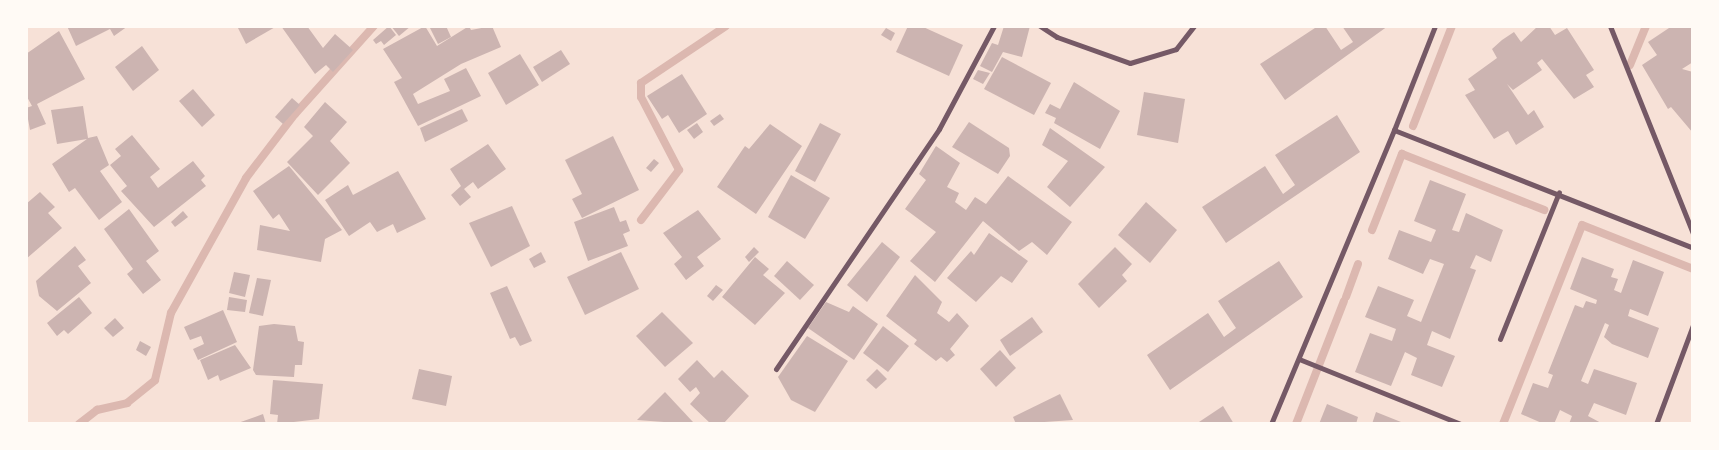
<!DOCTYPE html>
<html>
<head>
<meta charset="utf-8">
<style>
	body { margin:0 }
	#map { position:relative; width:1719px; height:450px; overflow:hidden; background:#f7e1d7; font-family:"Crimson Pro",serif }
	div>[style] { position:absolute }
	.stream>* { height:8px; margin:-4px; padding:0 4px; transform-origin:4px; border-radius:4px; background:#dcb8b0 }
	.building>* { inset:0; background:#ccb4b1 }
	.minor>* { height:5px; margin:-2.5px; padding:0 2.5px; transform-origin:2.5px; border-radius:2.5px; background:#755966 }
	span { translate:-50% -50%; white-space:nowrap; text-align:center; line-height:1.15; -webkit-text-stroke:5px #fffaf5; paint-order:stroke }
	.frame { position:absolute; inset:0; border:28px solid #fffaf5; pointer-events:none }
</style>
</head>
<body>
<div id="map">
	<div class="stream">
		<i style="left:1630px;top:65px;width:42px;rotate:-67.7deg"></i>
		<i style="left:1413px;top:126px;width:107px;rotate:-68.7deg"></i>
		<i style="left:641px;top:220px;width:63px;rotate:-52.8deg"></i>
		<i style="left:679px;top:170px;width:82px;rotate:-117.5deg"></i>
		<i style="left:641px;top:97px;width:14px;rotate:-90deg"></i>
		<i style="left:641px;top:83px;width:102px;rotate:-33.8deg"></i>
		<i style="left:1372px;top:230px;width:82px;rotate:-68.5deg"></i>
		<i style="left:1402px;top:154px;width:153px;rotate:21.5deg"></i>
		<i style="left:1346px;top:297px;width:35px;rotate:-70deg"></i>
		<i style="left:79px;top:424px;width:23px;rotate:-38deg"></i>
		<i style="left:97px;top:410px;width:31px;rotate:-13deg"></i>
		<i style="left:127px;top:403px;width:36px;rotate:-39deg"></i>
		<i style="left:155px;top:380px;width:69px;rotate:-76.6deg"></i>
		<i style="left:171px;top:313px;width:154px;rotate:-60.9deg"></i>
		<i style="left:246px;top:178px;width:81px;rotate:-52.6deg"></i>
		<i style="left:295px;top:114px;width:118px;rotate:-48.1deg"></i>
		<i style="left:1296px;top:424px;width:132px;rotate:-68.7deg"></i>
		<i style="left:1503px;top:424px;width:214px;rotate:-68.3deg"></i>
		<i style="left:1582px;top:225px;width:119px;rotate:21.6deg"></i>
	</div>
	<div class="building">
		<i style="clip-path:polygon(67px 26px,128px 26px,114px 36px,110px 29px,76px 46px)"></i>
		<i style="clip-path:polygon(237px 26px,277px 26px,246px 44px)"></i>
		<i style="clip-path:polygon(281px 26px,307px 26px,323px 48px,335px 34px,353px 50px,333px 72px,326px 65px,315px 74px)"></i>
		<i style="clip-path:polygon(389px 26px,396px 35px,384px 45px,381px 41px,376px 44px,373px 40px)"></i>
		<i style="clip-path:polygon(391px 26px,411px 26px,399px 36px)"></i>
		<i style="clip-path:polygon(425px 26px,437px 46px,469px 26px,471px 30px,492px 26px,501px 47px,461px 64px,413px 94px,418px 104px,450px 91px,444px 79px,466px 68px,481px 96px,418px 126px,394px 82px,402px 78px,383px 49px)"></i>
		<i style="clip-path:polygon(429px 26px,446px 26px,451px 37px,438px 44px)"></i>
		<i style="clip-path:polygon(908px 26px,921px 26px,963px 45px,949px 76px,896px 52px)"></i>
		<i style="clip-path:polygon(1004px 26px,1030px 26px,1022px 57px,1003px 52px,992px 72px,980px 66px,992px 43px,998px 45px)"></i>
		<i style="clip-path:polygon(1318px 26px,1325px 26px,1341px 50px,1353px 42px,1342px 26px,1388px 26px,1285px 100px,1260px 64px)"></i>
		<i style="clip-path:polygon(1538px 26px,1549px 26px,1555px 35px,1567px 28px,1594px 70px,1586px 75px,1594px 87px,1574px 99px,1542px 59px,1537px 63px,1542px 70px,1513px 90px,1507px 84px,1528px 115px,1534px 110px,1544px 127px,1516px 145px,1508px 131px,1494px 139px,1465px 95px,1475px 90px,1468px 79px,1497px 58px,1492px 49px,1502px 40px,1514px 32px,1521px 42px)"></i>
		<i style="clip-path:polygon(1672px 26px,1693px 26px,1693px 62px,1682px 69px,1693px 72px,1693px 133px,1671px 107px,1668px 109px,1642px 65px,1657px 55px,1648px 42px)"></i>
		<i style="clip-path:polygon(886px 28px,895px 33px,891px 41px,881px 35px)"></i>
		<i style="clip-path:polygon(59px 31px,85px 79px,37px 104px,46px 124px,30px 130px,26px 108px,32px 106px,26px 95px,26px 54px)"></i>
		<i style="clip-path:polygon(142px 46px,159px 70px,133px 91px,115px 67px)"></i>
		<i style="clip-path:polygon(561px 50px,570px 64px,542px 82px,533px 67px)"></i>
		<i style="clip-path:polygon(520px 54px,539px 85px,506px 105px,488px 73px)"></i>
		<i style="clip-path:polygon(1002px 57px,1051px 83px,1034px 115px,984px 89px)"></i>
		<i style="clip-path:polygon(978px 70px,990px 73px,983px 84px,973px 79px)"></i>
		<i style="clip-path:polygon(682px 74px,707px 114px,679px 133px,668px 115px,662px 119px,647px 96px)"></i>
		<i style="clip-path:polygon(1074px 82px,1120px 111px,1100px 149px,1054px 123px,1056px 118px,1045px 113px,1050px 104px,1060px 109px)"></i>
		<i style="clip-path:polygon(193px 89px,215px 115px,202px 127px,179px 101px)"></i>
		<i style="clip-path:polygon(1144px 92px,1185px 99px,1178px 143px,1137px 135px)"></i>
		<i style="clip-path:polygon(292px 98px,300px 105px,283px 124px,275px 117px)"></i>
		<i style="clip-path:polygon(325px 102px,347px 122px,330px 141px,350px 163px,318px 195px,287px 162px,313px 136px,304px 127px)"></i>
		<i style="clip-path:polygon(83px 106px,88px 138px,97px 136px,109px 165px,100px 171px,122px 202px,99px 220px,75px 188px,69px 192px,52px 164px,87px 139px,57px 144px,51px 110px)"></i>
		<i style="clip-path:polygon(462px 109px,468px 121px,425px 142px,420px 128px)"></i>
		<i style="clip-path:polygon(720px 114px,724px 119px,714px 126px,710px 121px)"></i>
		<i style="clip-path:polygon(1337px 115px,1360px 152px,1226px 243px,1202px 207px,1265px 166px,1283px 194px,1295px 185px,1275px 155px)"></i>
		<i style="clip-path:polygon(969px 122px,1009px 148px,1010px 156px,998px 174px,952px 147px)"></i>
		<i style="clip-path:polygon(697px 123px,703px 132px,694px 139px,687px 130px)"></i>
		<i style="clip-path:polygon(820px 123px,841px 134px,815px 182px,795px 171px)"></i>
		<i style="clip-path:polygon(770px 124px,802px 146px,756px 214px,717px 187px,745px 146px,749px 149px)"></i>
		<i style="clip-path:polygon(1050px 128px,1105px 167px,1070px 207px,1047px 187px,1068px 161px,1042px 145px)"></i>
		<i style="clip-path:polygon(132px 135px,160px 169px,150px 177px,158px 188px,193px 161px,205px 176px,201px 180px,206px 186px,154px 227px,121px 191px,127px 186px,110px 165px,121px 156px,115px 149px)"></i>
		<i style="clip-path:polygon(613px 136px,639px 190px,582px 218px,572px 199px,582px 194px,565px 160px)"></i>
		<i style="clip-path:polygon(488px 144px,506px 169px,478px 189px,473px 182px,464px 189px,471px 197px,460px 206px,451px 195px,461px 186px,450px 169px)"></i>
		<i style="clip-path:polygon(936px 146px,960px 163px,947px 187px,959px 193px,955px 202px,966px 210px,975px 197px,986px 204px,1008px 176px,1072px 222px,1047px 255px,1032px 242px,1019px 251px,983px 221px,935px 282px,910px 261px,936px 232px,905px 209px,926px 180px,919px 174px)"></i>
		<i style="clip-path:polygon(654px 159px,659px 163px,651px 172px,646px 168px)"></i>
		<i style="clip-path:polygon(289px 166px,342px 230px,325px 239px,321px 262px,257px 250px,260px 225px,290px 231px,279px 214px,273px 219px,253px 191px)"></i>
		<i style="clip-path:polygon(398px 171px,426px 219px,397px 233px,393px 224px,377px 232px,370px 222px,349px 236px,325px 200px,348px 185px,353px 195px)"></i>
		<i style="clip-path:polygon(791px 175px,830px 198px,805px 239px,768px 217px)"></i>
		<i style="clip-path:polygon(1430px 180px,1466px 194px,1452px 230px,1459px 232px,1466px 213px,1503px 230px,1491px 262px,1476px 255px,1470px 268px,1476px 270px,1450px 339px,1432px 331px,1427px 345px,1455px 356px,1442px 387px,1411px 375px,1417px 358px,1405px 352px,1391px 386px,1355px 372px,1370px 333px,1392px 341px,1396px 329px,1365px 317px,1378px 286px,1414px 300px,1407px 316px,1421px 322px,1444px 264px,1430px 259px,1423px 274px,1388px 259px,1399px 230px,1431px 242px,1436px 230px,1414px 221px)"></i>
		<i style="clip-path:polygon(40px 192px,55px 207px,48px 213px,62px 228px,26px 259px,26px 204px)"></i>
		<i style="clip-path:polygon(1146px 202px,1177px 230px,1150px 263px,1118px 235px)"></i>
		<i style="clip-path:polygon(512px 206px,530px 246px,491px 267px,469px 223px)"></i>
		<i style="clip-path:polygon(614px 207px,620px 222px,626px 220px,630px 231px,623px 234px,628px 246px,588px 261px,574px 222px)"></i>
		<i style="clip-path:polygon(129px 209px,159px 251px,146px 261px,161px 280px,143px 294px,127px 274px,133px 269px,104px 229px)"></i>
		<i style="clip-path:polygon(698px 210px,721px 239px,697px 257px,704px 266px,686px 280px,674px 264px,682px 257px,663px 233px)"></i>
		<i style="clip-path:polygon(183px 211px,188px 217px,175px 227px,171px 222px)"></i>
		<i style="clip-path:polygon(989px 233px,1028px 261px,1012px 283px,1001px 276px,976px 302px,947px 278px,971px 251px,974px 255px)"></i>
		<i style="clip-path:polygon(882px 242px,900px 257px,867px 302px,847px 285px)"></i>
		<i style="clip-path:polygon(75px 246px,86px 260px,78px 266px,91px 283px,57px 311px,39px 296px,36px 281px)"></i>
		<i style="clip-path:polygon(754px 247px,759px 252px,749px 262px,745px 257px)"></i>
		<i style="clip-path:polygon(1115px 247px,1132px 264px,1122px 275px,1127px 281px,1099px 308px,1078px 284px)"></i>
		<i style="clip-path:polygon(541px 252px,546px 262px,534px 268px,529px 259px)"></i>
		<i style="clip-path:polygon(621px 252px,639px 289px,585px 315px,567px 277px)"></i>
		<i style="clip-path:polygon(755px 257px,769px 269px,763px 275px,785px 293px,755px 325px,722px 297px)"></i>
		<i style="clip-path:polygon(1582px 257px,1614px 269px,1611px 277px,1618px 279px,1614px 290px,1621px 293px,1633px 260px,1664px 272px,1648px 316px,1630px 309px,1628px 316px,1659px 328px,1648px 358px,1612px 344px,1604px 337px,1609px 325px,1605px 323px,1581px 381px,1588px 384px,1594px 369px,1637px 383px,1626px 415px,1594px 403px,1588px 416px,1603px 424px,1569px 424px,1572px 416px,1560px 410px,1554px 424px,1544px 424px,1521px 414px,1533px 383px,1548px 388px,1553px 375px,1548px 373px,1575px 305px,1583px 308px,1586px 301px,1596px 304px,1597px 300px,1570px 289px)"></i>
		<i style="clip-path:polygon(787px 261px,814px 285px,800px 300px,774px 276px)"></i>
		<i style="clip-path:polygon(1279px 261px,1303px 297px,1170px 390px,1147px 355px,1208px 313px,1224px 337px,1236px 328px,1218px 301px)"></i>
		<i style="clip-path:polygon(234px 272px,250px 275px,245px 297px,229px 293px)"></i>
		<i style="clip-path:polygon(915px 275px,942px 302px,937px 313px,949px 322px,957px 313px,969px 326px,950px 349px,955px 355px,947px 362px,941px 357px,936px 361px,914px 344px,917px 340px,886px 316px)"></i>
		<i style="clip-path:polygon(257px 278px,271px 280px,263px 316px,249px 313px)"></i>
		<i style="clip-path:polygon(716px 285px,723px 290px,713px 301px,707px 296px)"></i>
		<i style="clip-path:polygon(507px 286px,532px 341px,520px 346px,515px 337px,510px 339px,490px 293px)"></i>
		<i style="clip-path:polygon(79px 297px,92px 313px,68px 334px,64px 330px,57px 336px,47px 323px)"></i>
		<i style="clip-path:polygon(229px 297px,247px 300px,245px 312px,227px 310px)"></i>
		<i style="clip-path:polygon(826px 302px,849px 312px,853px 306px,878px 324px,854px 360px,808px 328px)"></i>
		<i style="clip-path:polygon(223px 310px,237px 342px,198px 360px,193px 349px,204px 344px,201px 336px,190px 340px,184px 327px)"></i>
		<i style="clip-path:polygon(662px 312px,693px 343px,665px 367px,636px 336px)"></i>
		<i style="clip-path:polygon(1032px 317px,1043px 332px,1010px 356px,1000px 340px)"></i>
		<i style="clip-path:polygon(115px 318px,124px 328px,113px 337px,104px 328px)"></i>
		<i style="clip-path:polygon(274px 324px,295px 326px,298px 341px,304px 342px,302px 365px,295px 365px,294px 377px,256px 375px,253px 370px,259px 326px)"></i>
		<i style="clip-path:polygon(883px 326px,909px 346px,888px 372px,863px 353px)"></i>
		<i style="clip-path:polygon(807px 336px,848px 361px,815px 412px,791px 400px,778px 377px)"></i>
		<i style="clip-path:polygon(140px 341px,151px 347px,146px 356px,136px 350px)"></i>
		<i style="clip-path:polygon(235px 345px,251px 368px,220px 381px,218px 375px,208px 380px,200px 360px)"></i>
		<i style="clip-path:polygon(1000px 350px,1016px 368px,996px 387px,980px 369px)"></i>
		<i style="clip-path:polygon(697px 360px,714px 378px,722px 370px,749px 396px,723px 424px,711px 424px,690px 404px,700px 393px,696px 387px,690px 392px,678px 379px)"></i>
		<i style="clip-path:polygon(419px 369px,452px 376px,446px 406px,412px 399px)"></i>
		<i style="clip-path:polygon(877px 369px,887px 379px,876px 389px,866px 380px)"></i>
		<i style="clip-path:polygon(273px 380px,323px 384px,319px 419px,277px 424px,278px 415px,270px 414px)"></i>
		<i style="clip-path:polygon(665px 392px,693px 422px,691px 424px,637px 420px)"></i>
		<i style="clip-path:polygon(1060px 394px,1073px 420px,1016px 424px,1013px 417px)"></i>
		<i style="clip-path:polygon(1327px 404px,1358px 417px,1356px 424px,1319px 424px)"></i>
		<i style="clip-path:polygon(1223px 406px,1234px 424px,1196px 424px)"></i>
		<i style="clip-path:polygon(1376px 412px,1406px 424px,1372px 424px)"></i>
		<i style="clip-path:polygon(263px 414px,266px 424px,235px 424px,255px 417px)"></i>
	</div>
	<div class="minor">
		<i style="left:1040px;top:26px;width:20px;rotate:33deg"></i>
		<i style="left:1057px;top:37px;width:77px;rotate:19.6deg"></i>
		<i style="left:1130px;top:63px;width:48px;rotate:-16.9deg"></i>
		<i style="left:1176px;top:49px;width:29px;rotate:-52deg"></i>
		<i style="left:1610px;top:26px;width:223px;rotate:68.2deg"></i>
		<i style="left:1394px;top:130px;width:112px;rotate:-68.5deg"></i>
		<i style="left:1500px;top:339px;width:158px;rotate:-68.1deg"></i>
		<i style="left:1299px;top:359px;width:175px;rotate:21.9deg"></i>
		<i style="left:776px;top:369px;width:290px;rotate:-55.8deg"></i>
		<i style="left:939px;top:129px;width:117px;rotate:-61.9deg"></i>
		<i style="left:1271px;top:424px;width:319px;rotate:-67.3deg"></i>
		<i style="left:1394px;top:130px;width:321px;rotate:21.5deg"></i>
		<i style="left:1656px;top:424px;width:106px;rotate:-69.5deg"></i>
	</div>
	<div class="frame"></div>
</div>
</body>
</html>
